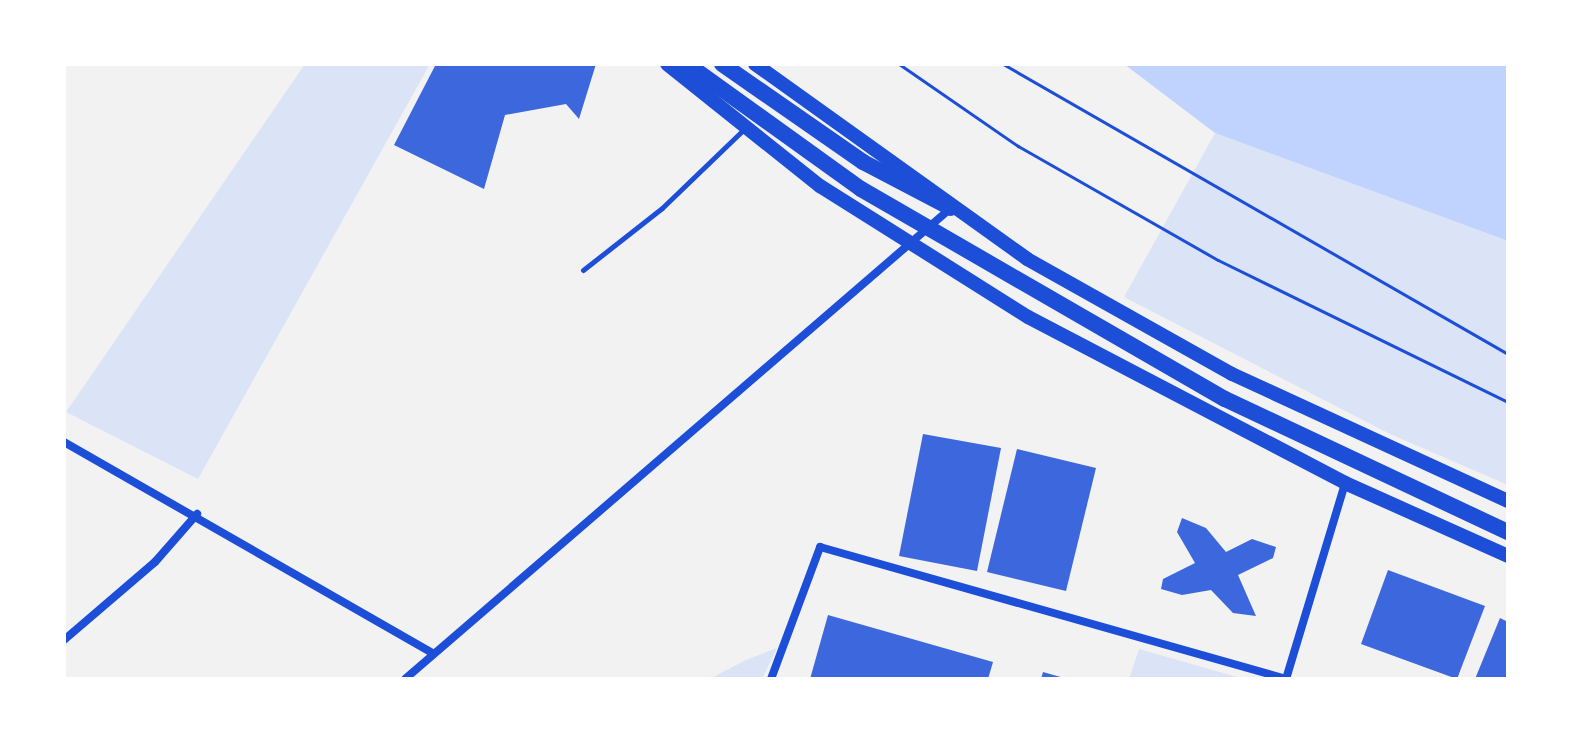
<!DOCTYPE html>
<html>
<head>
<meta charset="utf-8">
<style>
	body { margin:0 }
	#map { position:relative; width:1572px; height:743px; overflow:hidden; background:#f2f2f2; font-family:Cabin,sans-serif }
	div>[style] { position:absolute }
	.green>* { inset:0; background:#dbe4f7 }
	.water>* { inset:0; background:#bfd3fe }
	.building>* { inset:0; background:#3d67dc }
	.path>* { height:3px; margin:-1.5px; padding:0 1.5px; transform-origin:1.5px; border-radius:1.5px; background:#1d4ed8 }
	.service>* { height:5px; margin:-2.5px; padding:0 2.5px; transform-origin:2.5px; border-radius:2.5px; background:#1d4ed8 }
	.minor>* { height:8px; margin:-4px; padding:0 4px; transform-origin:4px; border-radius:4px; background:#1d4ed8 }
	.secondary>* { height:14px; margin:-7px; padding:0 7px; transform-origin:7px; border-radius:7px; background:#1d4ed8 }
	.trunk>* { height:16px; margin:-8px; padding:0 8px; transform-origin:8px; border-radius:8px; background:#1d4ed8 }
	span { translate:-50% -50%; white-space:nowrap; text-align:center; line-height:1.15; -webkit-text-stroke:8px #fff; paint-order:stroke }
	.frame { position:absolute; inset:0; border:66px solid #fff; pointer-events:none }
</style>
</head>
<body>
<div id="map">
	<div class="green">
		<i style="clip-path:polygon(305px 64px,430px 64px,198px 479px,66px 412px)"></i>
		<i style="clip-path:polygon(1215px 133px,1508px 241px,1508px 485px,1390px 434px,1124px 297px)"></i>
		<i style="clip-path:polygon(777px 648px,762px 679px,709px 679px,746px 660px)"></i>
		<i style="clip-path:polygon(1139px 649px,1244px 679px,1129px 679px)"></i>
	</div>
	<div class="water">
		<i style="clip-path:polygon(1124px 64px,1508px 64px,1508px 241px,1215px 133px)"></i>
	</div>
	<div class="building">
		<i style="clip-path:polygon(436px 64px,596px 64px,579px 119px,566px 104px,505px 115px,484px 189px,394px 145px)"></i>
		<i style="clip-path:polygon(923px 434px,1001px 448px,977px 571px,899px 556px)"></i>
		<i style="clip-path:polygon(1017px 449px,1096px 468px,1066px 591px,987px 572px)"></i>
		<i style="clip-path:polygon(1182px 518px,1206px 528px,1226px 552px,1252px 539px,1276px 547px,1273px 558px,1238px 575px,1256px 616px,1233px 613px,1211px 590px,1182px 595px,1161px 589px,1163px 579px,1195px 563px,1177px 532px)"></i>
		<i style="clip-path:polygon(1388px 570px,1485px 606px,1457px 679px,1361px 644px)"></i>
		<i style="clip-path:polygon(828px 615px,993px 662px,988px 679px,810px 679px)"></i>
		<i style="clip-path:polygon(1500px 618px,1508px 622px,1508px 679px,1475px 679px)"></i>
		<i style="clip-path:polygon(1043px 672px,1064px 678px,1064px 679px,1041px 679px)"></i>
	</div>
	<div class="path">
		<i style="left:899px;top:64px;width:145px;rotate:34.6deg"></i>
		<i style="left:1018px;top:146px;width:230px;rotate:29.7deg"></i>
		<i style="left:1218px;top:260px;width:323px;rotate:26.1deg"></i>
		<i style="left:1003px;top:64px;width:582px;rotate:29.87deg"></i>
	</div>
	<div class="service">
		<i style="left:583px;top:270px;width:100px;rotate:-38.1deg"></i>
		<i style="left:662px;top:208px;width:115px;rotate:-43.9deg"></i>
	</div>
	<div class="minor">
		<i style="left:64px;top:442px;width:424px;rotate:29.8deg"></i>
		<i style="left:64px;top:640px;width:120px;rotate:-40.6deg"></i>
		<i style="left:155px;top:562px;width:64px;rotate:-48.8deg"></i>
		<i style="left:405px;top:679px;width:721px;rotate:-40.78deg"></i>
		<i style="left:771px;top:679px;width:141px;rotate:-69.6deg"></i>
		<i style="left:820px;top:547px;width:483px;rotate:15.8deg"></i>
		<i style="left:1286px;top:679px;width:205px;rotate:-73.2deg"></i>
	</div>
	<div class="secondary">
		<i style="left:667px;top:64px;width:196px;rotate:38.6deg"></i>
		<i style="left:820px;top:186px;width:246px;rotate:32.2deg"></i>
		<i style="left:1028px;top:317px;width:358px;rotate:27.6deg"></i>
		<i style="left:1345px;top:483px;width:179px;rotate:24.1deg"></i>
		<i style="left:755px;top:64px;width:335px;rotate:35.6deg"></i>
		<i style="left:1027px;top:259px;width:235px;rotate:29.3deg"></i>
		<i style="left:1232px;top:374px;width:304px;rotate:24.7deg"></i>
	</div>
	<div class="trunk">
		<i style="left:687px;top:64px;width:214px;rotate:35.7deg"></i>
		<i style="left:861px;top:189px;width:420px;rotate:30deg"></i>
		<i style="left:1225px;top:399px;width:313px;rotate:25.2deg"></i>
		<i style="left:722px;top:64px;width:172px;rotate:34.8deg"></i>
		<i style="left:863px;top:162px;width:99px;rotate:27.6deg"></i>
	</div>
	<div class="frame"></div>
</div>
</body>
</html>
